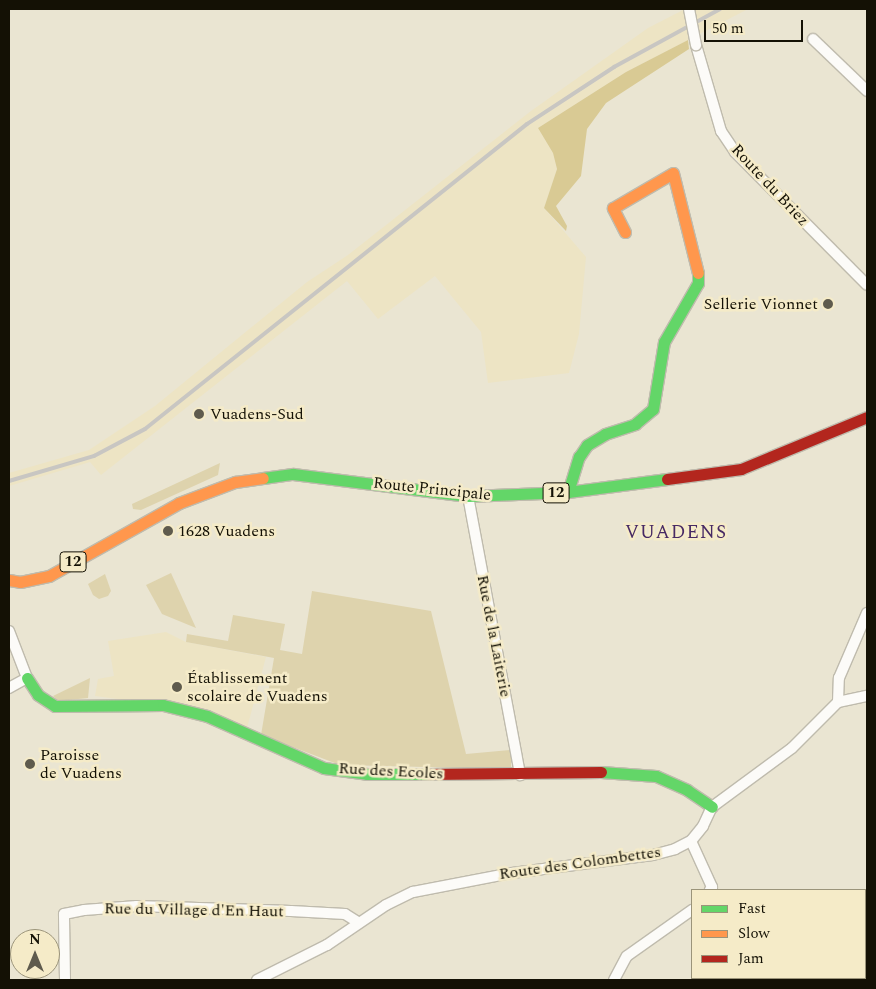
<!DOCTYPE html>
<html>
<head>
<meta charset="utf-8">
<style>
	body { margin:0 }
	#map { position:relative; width:876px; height:989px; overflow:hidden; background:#eae5d2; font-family:Spectral,serif }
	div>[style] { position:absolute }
	.built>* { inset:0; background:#ede4c4 }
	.green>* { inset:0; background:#ded3ad }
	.forest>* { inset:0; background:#d9ca94 }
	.roads { filter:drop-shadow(1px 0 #bfbbad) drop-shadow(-1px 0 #bfbbad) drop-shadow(0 1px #bfbbad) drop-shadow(0 -1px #bfbbad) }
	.street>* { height:10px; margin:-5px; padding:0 5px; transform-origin:5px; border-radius:5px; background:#fcfbf8 }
	.fast>* { height:11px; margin:-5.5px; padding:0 5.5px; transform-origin:5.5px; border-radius:5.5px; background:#63d668 }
	.slow>* { height:11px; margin:-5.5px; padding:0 5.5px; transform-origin:5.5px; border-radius:5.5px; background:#ff974d }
	.jam>* { height:11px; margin:-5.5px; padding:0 5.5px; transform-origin:5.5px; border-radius:5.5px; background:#b3261e }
	.rail>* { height:4px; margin:-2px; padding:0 2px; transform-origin:2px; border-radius:2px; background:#c8c6c2 }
	.bridges { filter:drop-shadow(1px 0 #bfbbad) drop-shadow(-1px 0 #bfbbad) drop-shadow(0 1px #bfbbad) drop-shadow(0 -1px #bfbbad) }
	.street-bridge>* { height:10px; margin:-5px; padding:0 5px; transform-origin:5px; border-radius:5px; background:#fcfbf8 }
	.dots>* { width:14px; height:14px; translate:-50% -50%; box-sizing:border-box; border:2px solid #f5ebc8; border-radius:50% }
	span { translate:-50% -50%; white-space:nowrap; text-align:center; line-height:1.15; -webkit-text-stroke:5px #f5ebc8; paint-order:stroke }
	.shield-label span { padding:1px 4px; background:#f5ebc8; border:1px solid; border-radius:4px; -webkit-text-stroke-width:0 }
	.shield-label { font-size:15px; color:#141105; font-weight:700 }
	.street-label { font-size:16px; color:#141105 }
	.poi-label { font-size:16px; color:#141105 }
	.right { translate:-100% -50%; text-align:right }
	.left { translate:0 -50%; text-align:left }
	.quarter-label { font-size:19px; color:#472a64; letter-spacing:1px }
	.frame { position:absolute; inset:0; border:10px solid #141105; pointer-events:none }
	.legend { position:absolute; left:691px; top:889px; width:175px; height:90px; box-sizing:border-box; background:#f5ebc8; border:1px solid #9b947a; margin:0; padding:6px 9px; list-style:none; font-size:15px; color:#141105 }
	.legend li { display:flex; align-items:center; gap:10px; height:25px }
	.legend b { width:25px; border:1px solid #9b947a }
	.north { position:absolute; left:10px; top:929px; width:50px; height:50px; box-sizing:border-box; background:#f5ebc8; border:1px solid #9b947a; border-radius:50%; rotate:0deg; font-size:14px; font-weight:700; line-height:20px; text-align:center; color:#141105 }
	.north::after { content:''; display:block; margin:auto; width:18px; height:22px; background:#5f5b4d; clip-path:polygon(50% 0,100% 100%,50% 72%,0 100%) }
	.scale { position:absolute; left:704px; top:20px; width:99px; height:22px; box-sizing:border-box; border:2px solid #141105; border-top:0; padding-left:6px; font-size:15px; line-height:18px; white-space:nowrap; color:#141105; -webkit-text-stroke:4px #f5ebc8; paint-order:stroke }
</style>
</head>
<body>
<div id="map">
	<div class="built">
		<i style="clip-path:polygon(685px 9px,748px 9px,626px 72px,538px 128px,553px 153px,557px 169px,544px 208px,586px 257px,579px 334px,569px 373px,488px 383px,481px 332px,435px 276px,378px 319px,347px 281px,101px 475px,90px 462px,9px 486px,9px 473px,89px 450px,155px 406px,307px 282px,348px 255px,531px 111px,648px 28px)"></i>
		<i style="clip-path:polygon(166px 632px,186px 642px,266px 657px,246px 732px,163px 705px,95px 696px,98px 679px,114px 676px,108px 641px)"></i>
	</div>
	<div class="green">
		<i style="clip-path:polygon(220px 463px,218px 475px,141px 510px,133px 509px,132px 504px)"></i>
		<i style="clip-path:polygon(171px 573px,196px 628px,162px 614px,146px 585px)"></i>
		<i style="clip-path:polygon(105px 574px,111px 591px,108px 596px,99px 599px,93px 595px,88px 584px)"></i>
		<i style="clip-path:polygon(312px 591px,431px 611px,466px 754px,511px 750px,511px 769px,340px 765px,261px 735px,274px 658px,186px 642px,187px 634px,228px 641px,233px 615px,285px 624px,280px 650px,302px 654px)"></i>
		<i style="clip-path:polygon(90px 678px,88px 698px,58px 701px,53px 696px)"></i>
	</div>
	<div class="forest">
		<i style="clip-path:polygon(688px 40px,689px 49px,606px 103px,587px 129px,581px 176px,556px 206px,567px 226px,566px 231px,544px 208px,557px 169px,553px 153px,538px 128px,626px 72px)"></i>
	</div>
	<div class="roads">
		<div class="street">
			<i style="left:813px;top:39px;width:75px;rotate:43.9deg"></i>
			<i style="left:696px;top:45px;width:90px;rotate:73.8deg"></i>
			<i style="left:721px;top:131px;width:25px;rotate:56deg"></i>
			<i style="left:735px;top:152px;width:187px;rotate:45.2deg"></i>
			<i style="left:468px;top:496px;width:284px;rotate:79.4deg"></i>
			<i style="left:9px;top:631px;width:50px;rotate:69deg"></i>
			<i style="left:27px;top:678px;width:21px;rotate:151deg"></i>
			<i style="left:838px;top:702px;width:24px;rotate:-88deg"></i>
			<i style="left:839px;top:678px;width:71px;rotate:-66.7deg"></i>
			<i style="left:691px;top:841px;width:51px;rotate:65.5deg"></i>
			<i style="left:712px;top:887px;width:4px;rotate:124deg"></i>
			<i style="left:65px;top:980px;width:66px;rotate:-90.9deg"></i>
			<i style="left:64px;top:914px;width:20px;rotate:-11deg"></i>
			<i style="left:84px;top:910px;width:53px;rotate:-4.3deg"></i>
			<i style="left:137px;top:906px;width:154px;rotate:1.9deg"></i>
			<i style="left:291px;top:911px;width:54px;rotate:3.2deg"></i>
			<i style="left:345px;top:914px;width:15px;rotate:32deg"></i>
			<i style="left:257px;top:980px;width:78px;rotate:-26.6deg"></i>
			<i style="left:327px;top:945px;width:71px;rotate:-34.1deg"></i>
			<i style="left:386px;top:905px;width:30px;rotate:-26deg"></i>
			<i style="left:413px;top:892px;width:101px;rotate:-10.9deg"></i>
			<i style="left:512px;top:873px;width:142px;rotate:-7.3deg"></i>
			<i style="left:653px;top:855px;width:23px;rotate:-15deg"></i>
			<i style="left:675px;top:849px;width:18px;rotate:-27deg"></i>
			<i style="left:691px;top:841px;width:19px;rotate:-51deg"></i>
			<i style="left:703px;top:826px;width:21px;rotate:-65deg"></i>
			<i style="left:712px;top:807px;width:99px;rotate:-36.4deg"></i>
			<i style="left:792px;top:748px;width:65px;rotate:-45deg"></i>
			<i style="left:838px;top:702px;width:30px;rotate:-12deg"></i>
			<i style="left:614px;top:980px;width:27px;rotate:-62deg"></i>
			<i style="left:627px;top:956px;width:80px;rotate:-35.3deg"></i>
		</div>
		<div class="fast">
			<i style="left:263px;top:478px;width:30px;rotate:-8deg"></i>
			<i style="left:293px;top:474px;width:176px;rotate:7.2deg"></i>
			<i style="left:468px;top:496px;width:100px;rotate:-2.3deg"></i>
			<i style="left:568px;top:492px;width:100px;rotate:-7.5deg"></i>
			<i style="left:568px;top:492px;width:37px;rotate:-73deg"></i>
			<i style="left:579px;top:457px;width:14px;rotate:-56deg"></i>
			<i style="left:587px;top:445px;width:21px;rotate:-31deg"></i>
			<i style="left:605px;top:434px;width:32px;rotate:-18deg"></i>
			<i style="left:635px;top:424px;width:23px;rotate:-40deg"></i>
			<i style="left:653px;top:409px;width:68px;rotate:-80.7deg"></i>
			<i style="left:664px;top:342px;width:68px;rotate:-60deg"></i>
			<i style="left:698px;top:283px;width:10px;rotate:-90deg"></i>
			<i style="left:27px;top:678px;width:20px;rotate:57deg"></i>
			<i style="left:38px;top:695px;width:20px;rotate:33deg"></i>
			<i style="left:55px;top:706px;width:108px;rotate:-0.5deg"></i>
			<i style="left:163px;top:705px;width:45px;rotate:14deg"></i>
			<i style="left:207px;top:716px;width:128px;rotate:24deg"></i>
			<i style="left:324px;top:768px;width:43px;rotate:7.9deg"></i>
			<i style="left:367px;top:774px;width:63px"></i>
			<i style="left:601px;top:772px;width:55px;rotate:4.2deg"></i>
			<i style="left:656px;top:776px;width:34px;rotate:24deg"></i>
			<i style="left:687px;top:790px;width:30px;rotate:34deg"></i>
		</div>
		<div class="slow">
			<i style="left:625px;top:232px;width:27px;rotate:-117deg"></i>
			<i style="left:613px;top:208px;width:69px;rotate:-30.3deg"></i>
			<i style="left:673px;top:173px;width:103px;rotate:76deg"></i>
			<i style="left:9px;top:580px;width:11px;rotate:10deg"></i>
			<i style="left:20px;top:582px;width:30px;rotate:-12deg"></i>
			<i style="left:49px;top:576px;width:149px;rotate:-29.3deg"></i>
			<i style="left:179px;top:503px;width:60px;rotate:-20.6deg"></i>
			<i style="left:235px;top:482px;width:28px;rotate:-8deg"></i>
		</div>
		<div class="jam">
			<i style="left:667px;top:479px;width:75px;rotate:-7.7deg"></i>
			<i style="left:741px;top:469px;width:136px;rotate:-22.4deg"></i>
			<i style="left:430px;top:774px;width:171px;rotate:-0.7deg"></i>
		</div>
	</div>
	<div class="rail">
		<i style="left:9px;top:481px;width:89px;rotate:-16.4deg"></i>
		<i style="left:94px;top:456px;width:58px;rotate:-27.9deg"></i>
		<i style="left:145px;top:429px;width:489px;rotate:-38.6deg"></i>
		<i style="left:527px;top:124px;width:104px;rotate:-33.2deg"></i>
		<i style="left:614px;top:67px;width:121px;rotate:-28.7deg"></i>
	</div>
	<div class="bridges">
		<div class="street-bridge">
			<i style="left:689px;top:9px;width:37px;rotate:79deg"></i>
		</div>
	</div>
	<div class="dots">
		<i style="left:828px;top:304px;background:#5f5b4d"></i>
		<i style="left:199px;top:414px;background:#5f5b4d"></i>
		<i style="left:168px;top:531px;background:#5f5b4d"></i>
		<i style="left:177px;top:687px;background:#5f5b4d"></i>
		<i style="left:30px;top:764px;background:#5f5b4d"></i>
	</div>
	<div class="shield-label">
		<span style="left:556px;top:493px">12</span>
		<span style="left:73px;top:562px">12</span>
	</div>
	<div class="street-label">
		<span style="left:770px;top:185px;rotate:47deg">Route du Briez</span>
		<span style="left:432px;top:489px;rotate:6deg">Route Principale</span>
		<span style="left:494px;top:636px;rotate:79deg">Rue de la Laiterie</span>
		<span style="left:391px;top:771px;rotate:3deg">Rue des Ecoles</span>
		<span style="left:580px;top:863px;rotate:-8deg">Route des Colombettes</span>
		<span style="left:194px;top:910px;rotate:1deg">Rue du Village d'En Haut</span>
	</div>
	<div class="poi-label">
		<span class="right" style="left:818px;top:304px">Sellerie Vionnet</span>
		<span class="left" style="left:210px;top:414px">Vuadens-Sud</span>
		<span class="left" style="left:178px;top:531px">1628 Vuadens</span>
		<span class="left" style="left:187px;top:687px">Établissement<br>scolaire de Vuadens</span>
		<span class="left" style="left:40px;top:764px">Paroisse<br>de Vuadens</span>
	</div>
	<div class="quarter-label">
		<span style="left:676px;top:533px">VUADENS</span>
	</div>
	<div class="frame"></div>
	<ul class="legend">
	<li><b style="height:6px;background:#63d668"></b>Fast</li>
	<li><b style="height:6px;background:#ff974d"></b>Slow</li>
	<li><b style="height:6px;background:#b3261e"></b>Jam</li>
	</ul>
	<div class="north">N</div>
	<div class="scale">50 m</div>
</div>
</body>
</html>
